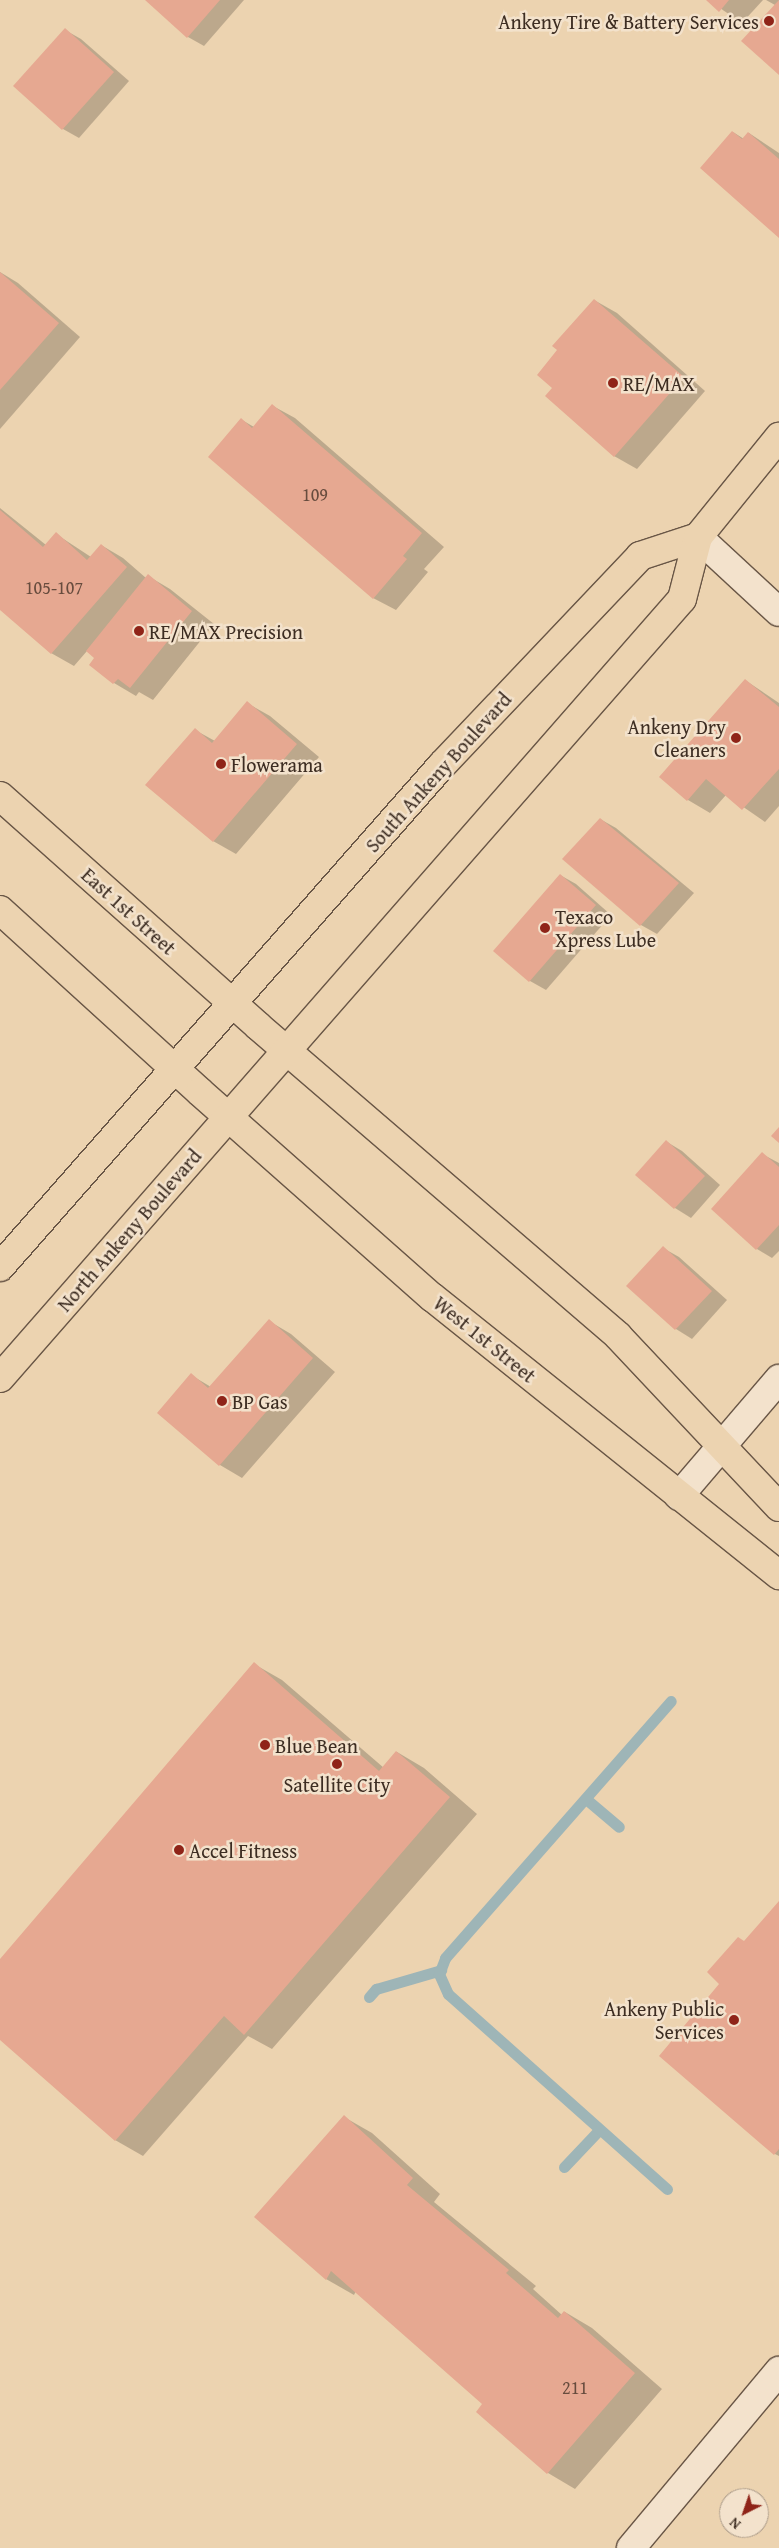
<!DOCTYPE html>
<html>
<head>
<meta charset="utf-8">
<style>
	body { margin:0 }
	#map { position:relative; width:779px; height:2548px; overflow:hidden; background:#ecd3b0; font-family:"Gentium Book Plus",serif }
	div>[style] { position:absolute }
	.shadow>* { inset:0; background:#0003 }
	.stream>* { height:11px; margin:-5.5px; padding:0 5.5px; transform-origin:5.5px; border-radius:5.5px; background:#9eb5b7 }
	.building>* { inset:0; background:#e6a891 }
	.roads { filter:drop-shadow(1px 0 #695646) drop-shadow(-1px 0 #695646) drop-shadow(0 1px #695646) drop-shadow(0 -1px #695646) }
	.minor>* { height:28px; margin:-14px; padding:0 14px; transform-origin:14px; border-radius:14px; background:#f3e2cc }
	.major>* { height:28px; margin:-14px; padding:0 14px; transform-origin:14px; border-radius:14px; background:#ecd3b0 }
	.dots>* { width:14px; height:14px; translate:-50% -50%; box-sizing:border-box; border:2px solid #f3e2cc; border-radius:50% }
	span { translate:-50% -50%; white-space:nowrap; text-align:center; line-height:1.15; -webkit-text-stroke:5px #f3e2cc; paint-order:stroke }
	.number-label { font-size:18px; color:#674c3e }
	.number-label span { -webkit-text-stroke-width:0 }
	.poi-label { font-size:20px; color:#3d2d22 }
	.right { translate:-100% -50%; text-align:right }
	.left { translate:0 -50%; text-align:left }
	.street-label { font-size:20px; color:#3d2d22 }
	.north { position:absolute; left:719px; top:2488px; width:50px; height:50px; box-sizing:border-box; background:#f3e2cc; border:1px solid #aa9a88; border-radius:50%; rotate:221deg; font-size:14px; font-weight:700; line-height:20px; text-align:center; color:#3d2d22 }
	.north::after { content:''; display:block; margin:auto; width:18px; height:22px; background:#8f2418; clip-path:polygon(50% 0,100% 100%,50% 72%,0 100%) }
</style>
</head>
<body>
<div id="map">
	<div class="shadow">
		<i style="clip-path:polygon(146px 0,244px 0,204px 46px,188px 37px)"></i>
		<i style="clip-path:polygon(708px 0,763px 0,742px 23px)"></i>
		<i style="clip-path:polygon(766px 0,779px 0,779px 73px,775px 5px)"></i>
		<i style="clip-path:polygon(65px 30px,81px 39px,129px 81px,79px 138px,63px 129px,15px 86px)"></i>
		<i style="clip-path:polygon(733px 132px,744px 139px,749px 133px,779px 153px,779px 236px)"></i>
		<i style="clip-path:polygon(0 272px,18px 283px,80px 337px,0 429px)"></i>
		<i style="clip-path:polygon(594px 300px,617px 313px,705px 391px,637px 469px,614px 456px,554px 388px)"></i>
		<i style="clip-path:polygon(273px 406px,295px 418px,444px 547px,424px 569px,428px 572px,396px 610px,373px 598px,242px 420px,254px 427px)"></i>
		<i style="clip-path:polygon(0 508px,46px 545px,56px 534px,91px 557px,101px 545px,123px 558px,146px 578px,148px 576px,170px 589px,214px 624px,153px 700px,139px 692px,136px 696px,114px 683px,91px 664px,96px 658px,87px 651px,74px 666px,51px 653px,0 608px)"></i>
		<i style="clip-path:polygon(745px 680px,779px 703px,779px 806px,765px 822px,726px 795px,710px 813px,688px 800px,661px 777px)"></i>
		<i style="clip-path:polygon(247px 703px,270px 716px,319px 757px,236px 854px,213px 841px,195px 730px,215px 741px)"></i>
		<i style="clip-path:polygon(600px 819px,616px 828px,694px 893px,657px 934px,641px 925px)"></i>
		<i style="clip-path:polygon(560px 875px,576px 884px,611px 915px,546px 990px,530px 981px,495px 950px)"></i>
		<i style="clip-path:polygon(667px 1142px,682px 1151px,720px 1185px,691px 1218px,675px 1208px,637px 1175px)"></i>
		<i style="clip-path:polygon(762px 1154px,779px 1163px,779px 1251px,772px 1258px,757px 1249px)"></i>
		<i style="clip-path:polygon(663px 1248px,679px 1257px,727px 1300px,692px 1339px,676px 1329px,628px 1286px)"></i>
		<i style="clip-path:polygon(269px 1321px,291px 1334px,335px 1372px,242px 1478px,220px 1465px,158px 1413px,191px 1375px,211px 1387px)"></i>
		<i style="clip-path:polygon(254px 1664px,282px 1680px,384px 1768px,397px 1752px,424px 1768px,477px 1814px,272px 2049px,248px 2036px,143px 2156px,115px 2140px,0 2038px,0 1961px)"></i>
		<i style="clip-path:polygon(779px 1903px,779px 2156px,775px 2154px,721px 1984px,745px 1942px)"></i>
		<i style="clip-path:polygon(344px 2117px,372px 2133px,440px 2194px,434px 2202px,536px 2286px,533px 2289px,562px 2315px,565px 2312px,592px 2328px,662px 2389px,575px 2489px,548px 2473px,484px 2404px,356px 2291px,354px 2295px,326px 2279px)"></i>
	</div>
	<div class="stream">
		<i style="left:586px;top:1799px;width:43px;rotate:40.3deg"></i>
		<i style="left:369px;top:1997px;width:11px;rotate:-49deg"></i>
		<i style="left:376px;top:1989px;width:68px;rotate:-16.3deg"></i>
		<i style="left:564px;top:2167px;width:51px;rotate:-46.6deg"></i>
		<i style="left:667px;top:2189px;width:293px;rotate:-138.3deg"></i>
		<i style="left:448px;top:1994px;width:22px;rotate:-114deg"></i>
		<i style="left:439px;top:1974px;width:17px;rotate:-69deg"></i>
		<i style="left:445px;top:1958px;width:342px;rotate:-48.7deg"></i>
	</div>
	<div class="building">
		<i style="clip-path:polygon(145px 0,220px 0,187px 38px)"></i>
		<i style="clip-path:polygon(706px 0,729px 0,719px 12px)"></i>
		<i style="clip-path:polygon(779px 0,779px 75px,741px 41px)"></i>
		<i style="clip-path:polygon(65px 28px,114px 72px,62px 130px,13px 86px)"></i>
		<i style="clip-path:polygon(732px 131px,742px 139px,748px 132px,779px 159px,779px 238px,700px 168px)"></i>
		<i style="clip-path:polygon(0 272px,59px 323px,0 390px)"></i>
		<i style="clip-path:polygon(594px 299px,684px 377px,614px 457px,545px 396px,552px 388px,537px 375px,557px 350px,552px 346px)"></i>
		<i style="clip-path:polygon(272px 404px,422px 533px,403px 556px,407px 559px,373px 599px,208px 457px,241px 418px,252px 428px)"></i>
		<i style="clip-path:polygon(0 510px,43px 547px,56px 532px,87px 560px,101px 544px,127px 567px,51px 654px,0 610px)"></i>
		<i style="clip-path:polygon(148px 574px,192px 611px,130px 688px,118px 679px,113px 684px,89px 665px,94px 658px,86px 651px)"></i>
		<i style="clip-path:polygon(745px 679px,779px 707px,779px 769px,742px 810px,706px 779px,687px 801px,659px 777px)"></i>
		<i style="clip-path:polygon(247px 701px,297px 744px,213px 842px,145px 785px,195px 728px,212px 743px)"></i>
		<i style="clip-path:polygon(600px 818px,679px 883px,640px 926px,562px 859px)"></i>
		<i style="clip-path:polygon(560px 874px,596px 905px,529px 982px,493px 951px)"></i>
		<i style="clip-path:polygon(779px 1127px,779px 1143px,771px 1136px)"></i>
		<i style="clip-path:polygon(666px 1140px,705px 1176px,674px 1209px,635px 1175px)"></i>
		<i style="clip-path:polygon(762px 1152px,779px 1167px,779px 1225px,756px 1250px,711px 1209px)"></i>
		<i style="clip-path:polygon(663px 1246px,712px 1291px,675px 1330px,626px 1286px)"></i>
		<i style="clip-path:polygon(269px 1319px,313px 1358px,219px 1466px,157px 1413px,191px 1373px,208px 1388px)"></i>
		<i style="clip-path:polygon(254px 1662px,379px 1771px,396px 1751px,450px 1797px,244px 2035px,224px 2016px,115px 2141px,0 2040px,0 1959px)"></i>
		<i style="clip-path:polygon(779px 1901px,779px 2149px,774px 2155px,659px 2056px,719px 1984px,707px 1972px,738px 1937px,744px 1941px)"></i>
		<i style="clip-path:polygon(344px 2115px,413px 2178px,407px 2185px,509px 2270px,506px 2273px,558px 2318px,564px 2311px,635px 2373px,547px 2474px,476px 2412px,482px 2404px,331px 2271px,326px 2280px,254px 2217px)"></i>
	</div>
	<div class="roads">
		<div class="minor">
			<i style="left:698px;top:537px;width:110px;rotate:42.8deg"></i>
			<i style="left:679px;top:1496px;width:154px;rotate:-49.5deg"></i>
			<i style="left:631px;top:2548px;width:231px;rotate:-50.1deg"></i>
		</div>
		<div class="major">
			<i style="left:0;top:796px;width:346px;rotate:41.7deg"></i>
			<i style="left:258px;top:1026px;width:475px;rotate:40.7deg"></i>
			<i style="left:618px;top:1336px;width:235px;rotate:46.7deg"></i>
			<i style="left:0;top:910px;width:270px;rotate:42.3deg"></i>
			<i style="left:200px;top:1092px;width:310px;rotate:41.5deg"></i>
			<i style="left:432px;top:1297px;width:445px;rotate:38.7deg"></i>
			<i style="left:0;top:1267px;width:669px;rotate:-48.64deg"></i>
			<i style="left:442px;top:765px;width:288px;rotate:-46.5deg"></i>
			<i style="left:640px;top:556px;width:61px;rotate:-18.1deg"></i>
			<i style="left:0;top:1378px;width:1035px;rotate:-48.8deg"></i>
			<i style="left:682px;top:599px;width:64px;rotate:-75.5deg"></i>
			<i style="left:698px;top:537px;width:129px;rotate:-51deg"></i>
		</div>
	</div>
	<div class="dots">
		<i style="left:769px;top:21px;background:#8f2418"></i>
		<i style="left:613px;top:383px;background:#8f2418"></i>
		<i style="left:139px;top:631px;background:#8f2418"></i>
		<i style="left:736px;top:738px;background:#8f2418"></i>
		<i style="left:221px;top:764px;background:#8f2418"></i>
		<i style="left:545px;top:928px;background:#8f2418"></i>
		<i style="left:222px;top:1401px;background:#8f2418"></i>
		<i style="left:265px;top:1745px;background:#8f2418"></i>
		<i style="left:337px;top:1764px;background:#8f2418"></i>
		<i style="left:179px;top:1850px;background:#8f2418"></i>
		<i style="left:734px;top:2020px;background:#8f2418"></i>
	</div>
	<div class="number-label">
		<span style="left:315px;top:495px">109</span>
		<span style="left:54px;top:588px">105-107</span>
		<span style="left:575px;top:2388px">211</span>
	</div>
	<div class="poi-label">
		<span class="right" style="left:759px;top:21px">Ankeny Tire &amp; Battery Services</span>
		<span class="left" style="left:623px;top:383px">RE/MAX</span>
		<span class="left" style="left:149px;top:631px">RE/MAX Precision</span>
		<span class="right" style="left:726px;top:738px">Ankeny Dry<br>Cleaners</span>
		<span class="left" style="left:231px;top:764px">Flowerama</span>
		<span class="left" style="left:555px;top:928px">Texaco<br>Xpress Lube</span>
		<span class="left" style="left:232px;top:1401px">BP Gas</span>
		<span class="left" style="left:275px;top:1745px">Blue Bean</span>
		<span style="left:337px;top:1784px">Satellite City</span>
		<span class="left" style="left:189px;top:1850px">Accel Fitness</span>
		<span class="right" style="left:724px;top:2020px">Ankeny Public<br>Services</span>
	</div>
	<div class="street-label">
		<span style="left:438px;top:772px;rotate:-48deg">South Ankeny Boulevard</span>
		<span style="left:129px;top:911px;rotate:42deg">East 1st Street</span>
		<span style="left:129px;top:1230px;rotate:-49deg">North Ankeny Boulevard</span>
		<span style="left:485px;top:1339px;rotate:39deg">West 1st Street</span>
	</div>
	<div class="north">N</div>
</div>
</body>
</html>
